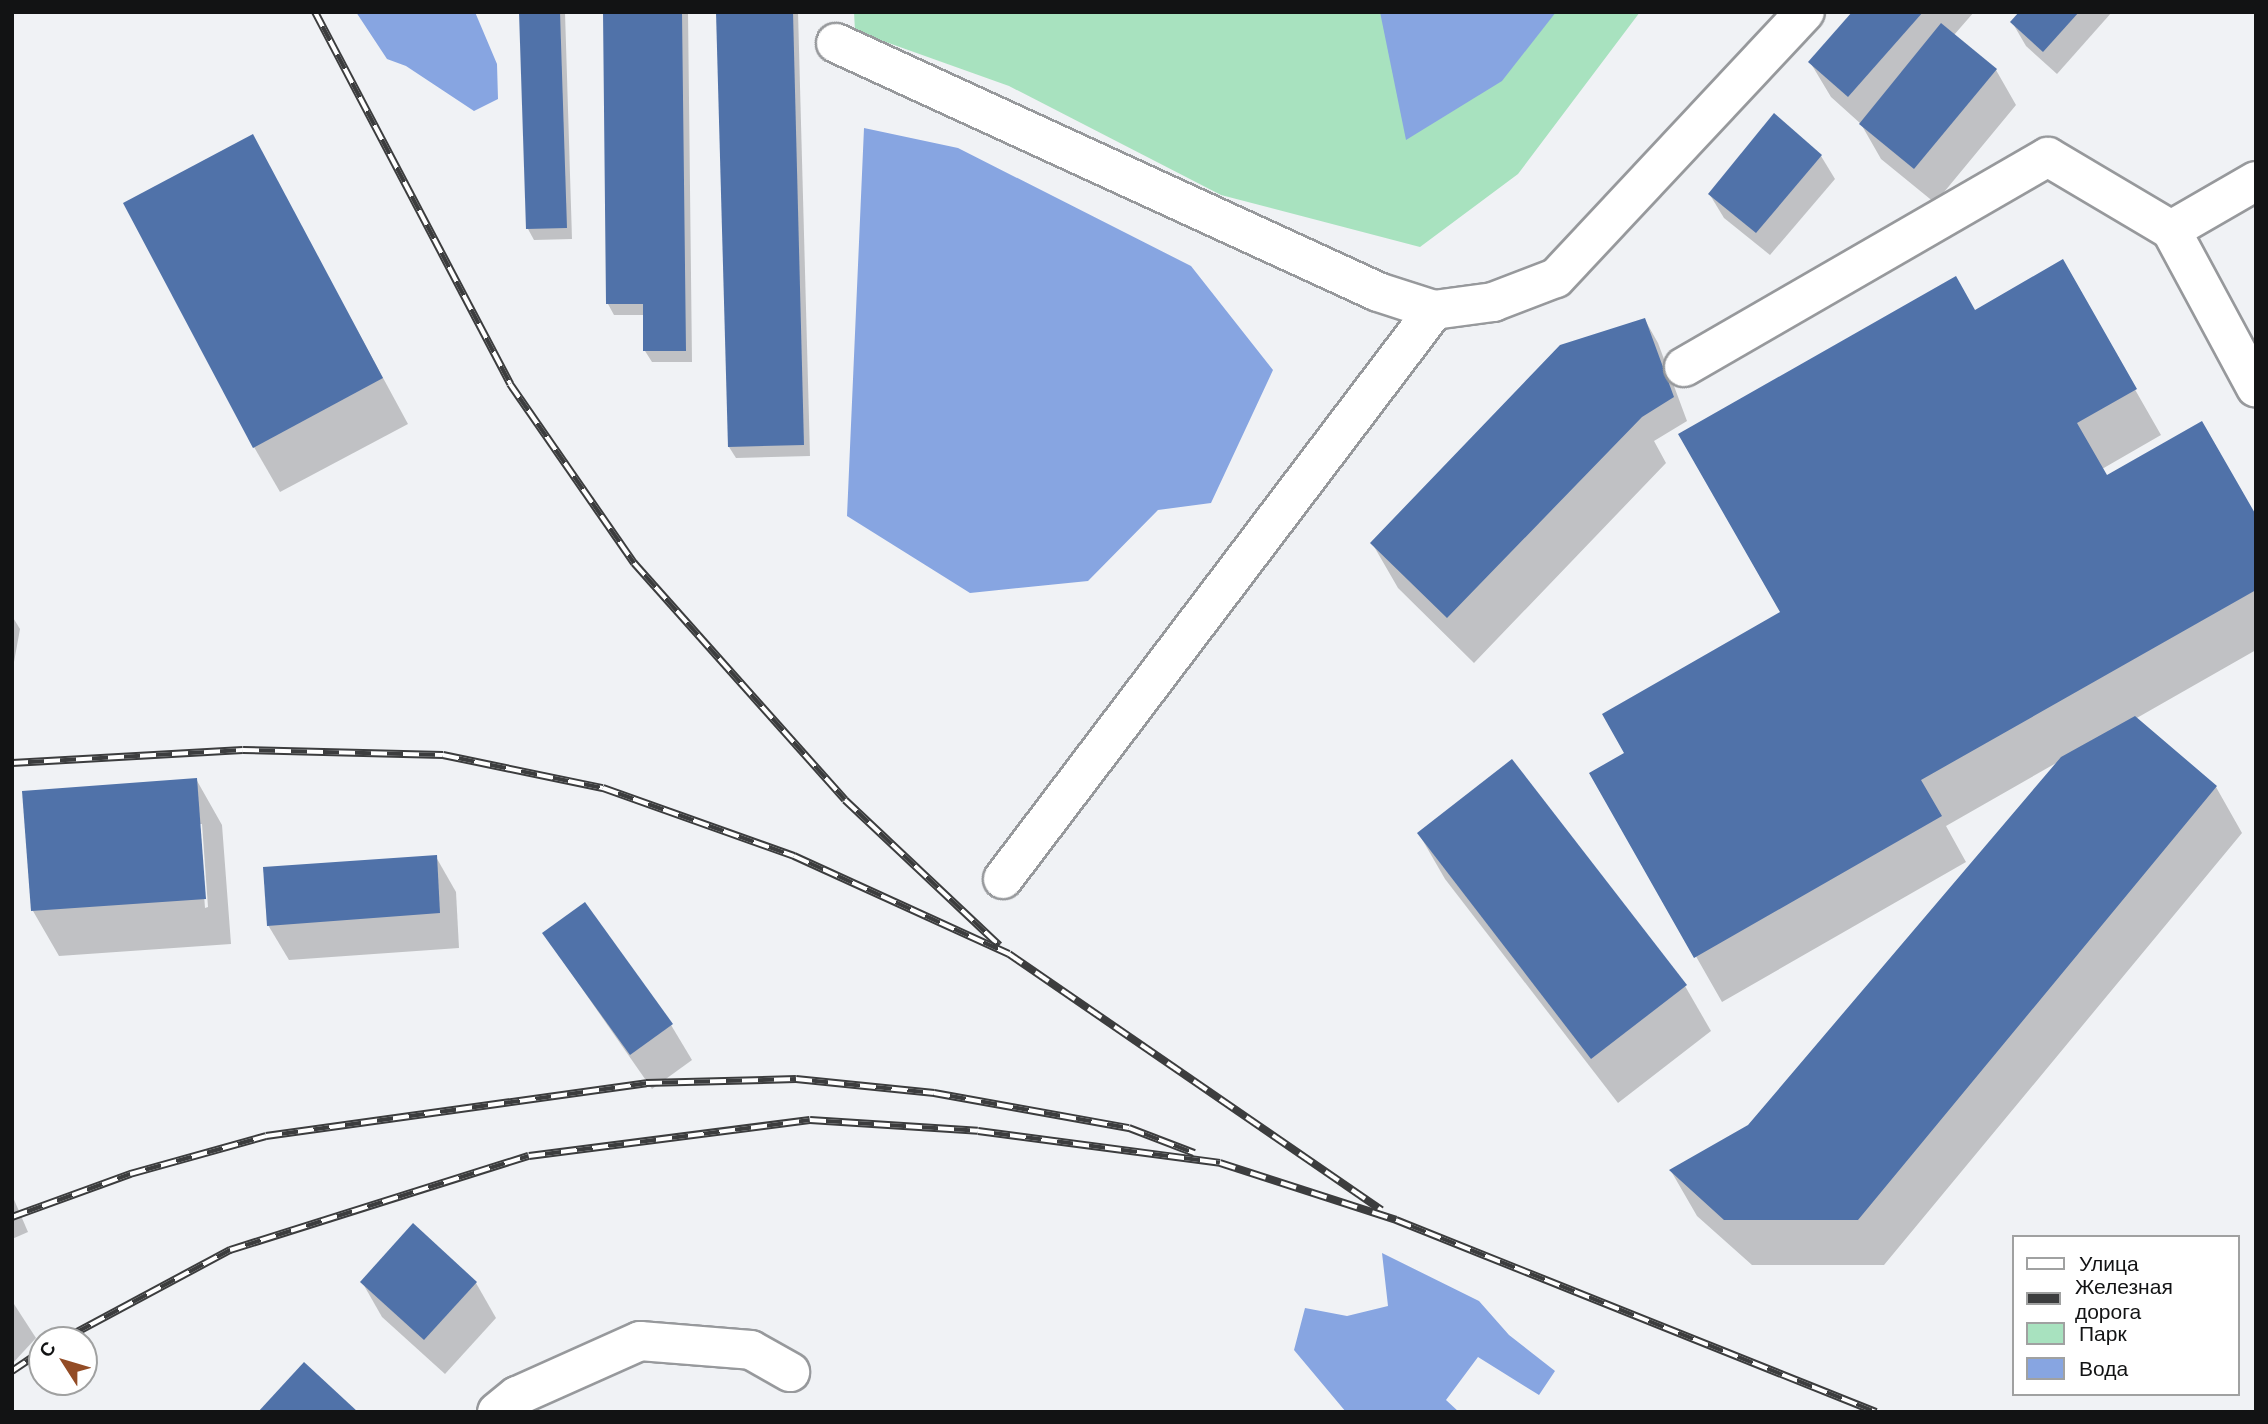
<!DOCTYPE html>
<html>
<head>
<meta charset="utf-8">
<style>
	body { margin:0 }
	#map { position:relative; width:2268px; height:1424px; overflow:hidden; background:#f0f2f5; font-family:"Work Sans",sans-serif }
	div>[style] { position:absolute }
	.green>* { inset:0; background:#a8e2bf }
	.water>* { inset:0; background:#87a5e1 }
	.shadow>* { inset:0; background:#0003 }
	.building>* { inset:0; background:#5072a9 }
	.roads { filter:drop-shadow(2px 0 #97999c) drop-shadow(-2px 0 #97999c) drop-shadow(0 2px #97999c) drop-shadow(0 -2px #97999c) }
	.minor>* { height:38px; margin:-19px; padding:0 19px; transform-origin:19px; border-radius:19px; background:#fff }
	.rail>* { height:8px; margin-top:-4px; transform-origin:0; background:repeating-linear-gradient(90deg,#fff 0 16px,#3c3d3e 0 32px); box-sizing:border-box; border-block:2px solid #3c3d3e }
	span { translate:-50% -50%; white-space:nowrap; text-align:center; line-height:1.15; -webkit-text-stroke:5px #fff; paint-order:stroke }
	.frame { position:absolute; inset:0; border:14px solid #121314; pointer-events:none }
	.legend { position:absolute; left:2012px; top:1235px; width:228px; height:161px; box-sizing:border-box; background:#fff; border:2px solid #a0a1a1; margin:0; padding:9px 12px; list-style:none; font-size:21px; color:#121314 }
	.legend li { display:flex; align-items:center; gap:14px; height:35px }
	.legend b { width:35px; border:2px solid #a0a1a1 }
	.north { position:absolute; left:28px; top:1326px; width:70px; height:70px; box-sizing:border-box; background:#fff; border:2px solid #a0a1a1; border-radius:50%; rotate:307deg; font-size:19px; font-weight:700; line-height:28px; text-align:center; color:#121314 }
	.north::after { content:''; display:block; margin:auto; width:24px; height:32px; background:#934c26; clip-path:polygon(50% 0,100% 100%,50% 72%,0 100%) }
</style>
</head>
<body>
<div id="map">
	<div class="green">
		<i style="clip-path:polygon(854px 12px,1640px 12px,1518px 174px,1420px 247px,1221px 195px,1009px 86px,855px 31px)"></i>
	</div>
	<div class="water">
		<i style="clip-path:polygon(356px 12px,475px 12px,497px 64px,498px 99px,474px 111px,406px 66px,387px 59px)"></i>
		<i style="clip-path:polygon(1380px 12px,1556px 12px,1502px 81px,1406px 140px)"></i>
		<i style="clip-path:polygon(864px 128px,958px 148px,1191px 266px,1273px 370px,1211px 503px,1158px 510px,1088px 581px,970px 593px,847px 516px)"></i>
		<i style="clip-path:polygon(1382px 1253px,1479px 1301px,1509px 1335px,1555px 1371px,1539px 1395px,1478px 1357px,1446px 1400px,1459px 1412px,1346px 1412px,1294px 1350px,1305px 1308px,1347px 1316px,1388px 1306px)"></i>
	</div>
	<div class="shadow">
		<i style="clip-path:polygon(521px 12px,565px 12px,572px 239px,534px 240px,528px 229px)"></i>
		<i style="clip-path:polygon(605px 12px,688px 12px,692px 362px,652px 362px,645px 351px,645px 315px,614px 315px,608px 304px)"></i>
		<i style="clip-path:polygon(718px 12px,798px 12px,810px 456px,736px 458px,729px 447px)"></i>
		<i style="clip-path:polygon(1855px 12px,1974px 12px,1954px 35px,1996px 70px,2016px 105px,1935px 203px,1881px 159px,1861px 124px,1831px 97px,1810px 62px)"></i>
		<i style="clip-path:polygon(2021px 12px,2112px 12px,2057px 74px,2026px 46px,2012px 22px)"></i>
		<i style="clip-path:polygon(252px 136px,408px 424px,280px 492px,254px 447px)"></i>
		<i style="clip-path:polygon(1821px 156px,1835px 179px,1770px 255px,1724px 218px,1710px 195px)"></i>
		<i style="clip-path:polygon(2062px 262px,2161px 435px,2102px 469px,2107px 477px,2256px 518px,2256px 650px,2135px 719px,2216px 787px,2242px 833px,1884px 1265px,1752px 1265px,1697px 1216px,1671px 1171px,1749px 1126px,2058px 762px,1946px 826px,1966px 862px,1722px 1002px,1592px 774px,1626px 754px,1782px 613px,1975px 312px)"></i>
		<i style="clip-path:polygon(1645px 320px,1658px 343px,1687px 421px,1654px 441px,1666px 463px,1474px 663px,1398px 588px,1372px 543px)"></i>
		<i style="clip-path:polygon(12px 616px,20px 629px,12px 673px)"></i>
		<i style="clip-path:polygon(evenodd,196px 779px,222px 825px,231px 944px,59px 956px,33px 911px,24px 792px,196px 779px,199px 824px,202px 824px,208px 907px,205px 908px,199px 824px)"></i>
		<i style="clip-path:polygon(1419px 834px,1685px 986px,1711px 1031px,1618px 1103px,1445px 879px)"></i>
		<i style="clip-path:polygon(436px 857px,456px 892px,459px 948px,289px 960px,268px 925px)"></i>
		<i style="clip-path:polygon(544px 934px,671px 1025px,692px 1060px,652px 1089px)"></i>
		<i style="clip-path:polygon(12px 1195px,28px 1232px,12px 1239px)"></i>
		<i style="clip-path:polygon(362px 1282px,476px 1283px,496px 1318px,445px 1374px,382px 1317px)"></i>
		<i style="clip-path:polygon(12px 1301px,36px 1338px,12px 1364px)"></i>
	</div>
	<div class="building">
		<i style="clip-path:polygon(519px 12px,560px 12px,567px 228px,526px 229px)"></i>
		<i style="clip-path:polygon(603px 12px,682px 12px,686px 351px,643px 351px,643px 304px,606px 304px)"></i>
		<i style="clip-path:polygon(716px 12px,793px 12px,804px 445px,728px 447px)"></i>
		<i style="clip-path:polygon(1852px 12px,1923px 12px,1848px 97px,1808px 62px)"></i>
		<i style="clip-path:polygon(2019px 12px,2079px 12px,2043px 52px,2010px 22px)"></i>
		<i style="clip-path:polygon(1941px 23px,1997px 69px,1914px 169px,1859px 124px)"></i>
		<i style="clip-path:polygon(1774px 113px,1822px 155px,1756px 233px,1708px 194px)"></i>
		<i style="clip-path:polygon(253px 134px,383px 378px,253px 448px,123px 203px)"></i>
		<i style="clip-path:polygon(2063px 259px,2137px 389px,2077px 423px,2107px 475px,2202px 421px,2256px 515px,2256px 590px,1921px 780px,1942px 816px,1694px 958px,1589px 773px,1624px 753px,1602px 714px,1780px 612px,1678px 434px,1956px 276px,1975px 310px)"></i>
		<i style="clip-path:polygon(1645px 318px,1674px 397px,1642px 417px,1447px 618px,1370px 543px,1560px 345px)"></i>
		<i style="clip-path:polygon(2135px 716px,2217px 786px,1858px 1220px,1724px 1220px,1669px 1170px,1748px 1125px,2061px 757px)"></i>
		<i style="clip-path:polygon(1512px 759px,1687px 985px,1591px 1059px,1417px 833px)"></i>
		<i style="clip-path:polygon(197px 778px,206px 899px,31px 911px,22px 791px)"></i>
		<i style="clip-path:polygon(437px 855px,440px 913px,267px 926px,263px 867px)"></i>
		<i style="clip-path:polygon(585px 902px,673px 1024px,630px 1055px,542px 933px)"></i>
		<i style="clip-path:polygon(413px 1223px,477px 1282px,424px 1340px,360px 1282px)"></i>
		<i style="clip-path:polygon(304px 1362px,358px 1412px,258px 1412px)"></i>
	</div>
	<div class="roads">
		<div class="minor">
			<i style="left:836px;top:43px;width:596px;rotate:24.67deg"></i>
			<i style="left:1378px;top:292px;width:59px;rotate:17.8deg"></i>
			<i style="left:1434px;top:310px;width:60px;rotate:-7.7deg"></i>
			<i style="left:1493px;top:302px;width:67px;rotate:-20.9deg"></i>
			<i style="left:1556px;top:278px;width:364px;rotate:-46.9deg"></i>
			<i style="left:2256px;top:181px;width:98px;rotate:150deg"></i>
			<i style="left:2171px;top:230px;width:179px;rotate:61.7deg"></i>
			<i style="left:1684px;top:367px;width:420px;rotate:-30deg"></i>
			<i style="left:2048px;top:157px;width:143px;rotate:30.7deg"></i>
			<i style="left:1003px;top:879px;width:714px;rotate:-52.86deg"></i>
			<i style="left:497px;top:1412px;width:26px;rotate:-39deg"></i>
			<i style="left:517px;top:1396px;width:135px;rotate:-24.1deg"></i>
			<i style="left:640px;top:1341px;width:111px;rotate:4.6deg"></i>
			<i style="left:751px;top:1350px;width:45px;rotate:29.4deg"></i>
		</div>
	</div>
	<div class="rail">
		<i style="left:315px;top:12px;width:420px;rotate:62.3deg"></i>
		<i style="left:510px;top:384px;width:218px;rotate:55.3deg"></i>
		<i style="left:634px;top:563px;width:317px;rotate:48.3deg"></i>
		<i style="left:845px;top:800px;width:212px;rotate:43.3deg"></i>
		<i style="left:12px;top:763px;width:231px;rotate:-3.2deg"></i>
		<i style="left:243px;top:750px;width:200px;rotate:1.4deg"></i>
		<i style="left:443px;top:755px;width:163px;rotate:11.7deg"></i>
		<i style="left:603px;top:788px;width:203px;rotate:19.6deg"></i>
		<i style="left:794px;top:856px;width:236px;rotate:24.5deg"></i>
		<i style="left:1009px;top:954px;width:452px;rotate:34.5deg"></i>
		<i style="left:12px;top:1217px;width:126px;rotate:-20deg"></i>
		<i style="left:130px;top:1174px;width:141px;rotate:-15.6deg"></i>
		<i style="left:266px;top:1136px;width:384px;rotate:-7.9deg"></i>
		<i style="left:646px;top:1083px;width:150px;rotate:-1.5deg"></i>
		<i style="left:796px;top:1079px;width:139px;rotate:5.8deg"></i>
		<i style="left:934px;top:1093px;width:198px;rotate:10.2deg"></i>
		<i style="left:1129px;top:1128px;width:70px;rotate:21deg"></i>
		<i style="left:62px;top:1340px;width:191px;rotate:-28.2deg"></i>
		<i style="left:230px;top:1250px;width:313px;rotate:-17.5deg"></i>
		<i style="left:529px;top:1156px;width:283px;rotate:-7.3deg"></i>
		<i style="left:810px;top:1120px;width:168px;rotate:3.7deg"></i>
		<i style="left:978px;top:1131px;width:244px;rotate:7.5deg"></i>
		<i style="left:1220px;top:1163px;width:185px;rotate:17.9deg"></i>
		<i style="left:1396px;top:1220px;width:517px;rotate:21.8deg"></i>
		<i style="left:12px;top:1371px;width:36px;rotate:-34deg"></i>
	</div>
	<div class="frame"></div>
	<ul class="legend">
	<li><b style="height:9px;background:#fff"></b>Улица</li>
	<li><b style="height:9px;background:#3c3d3e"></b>Железная дорога</li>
	<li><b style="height:19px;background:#a8e2bf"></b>Парк</li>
	<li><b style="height:19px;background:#87a5e1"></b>Вода</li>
	</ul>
	<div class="north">С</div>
</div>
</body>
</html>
